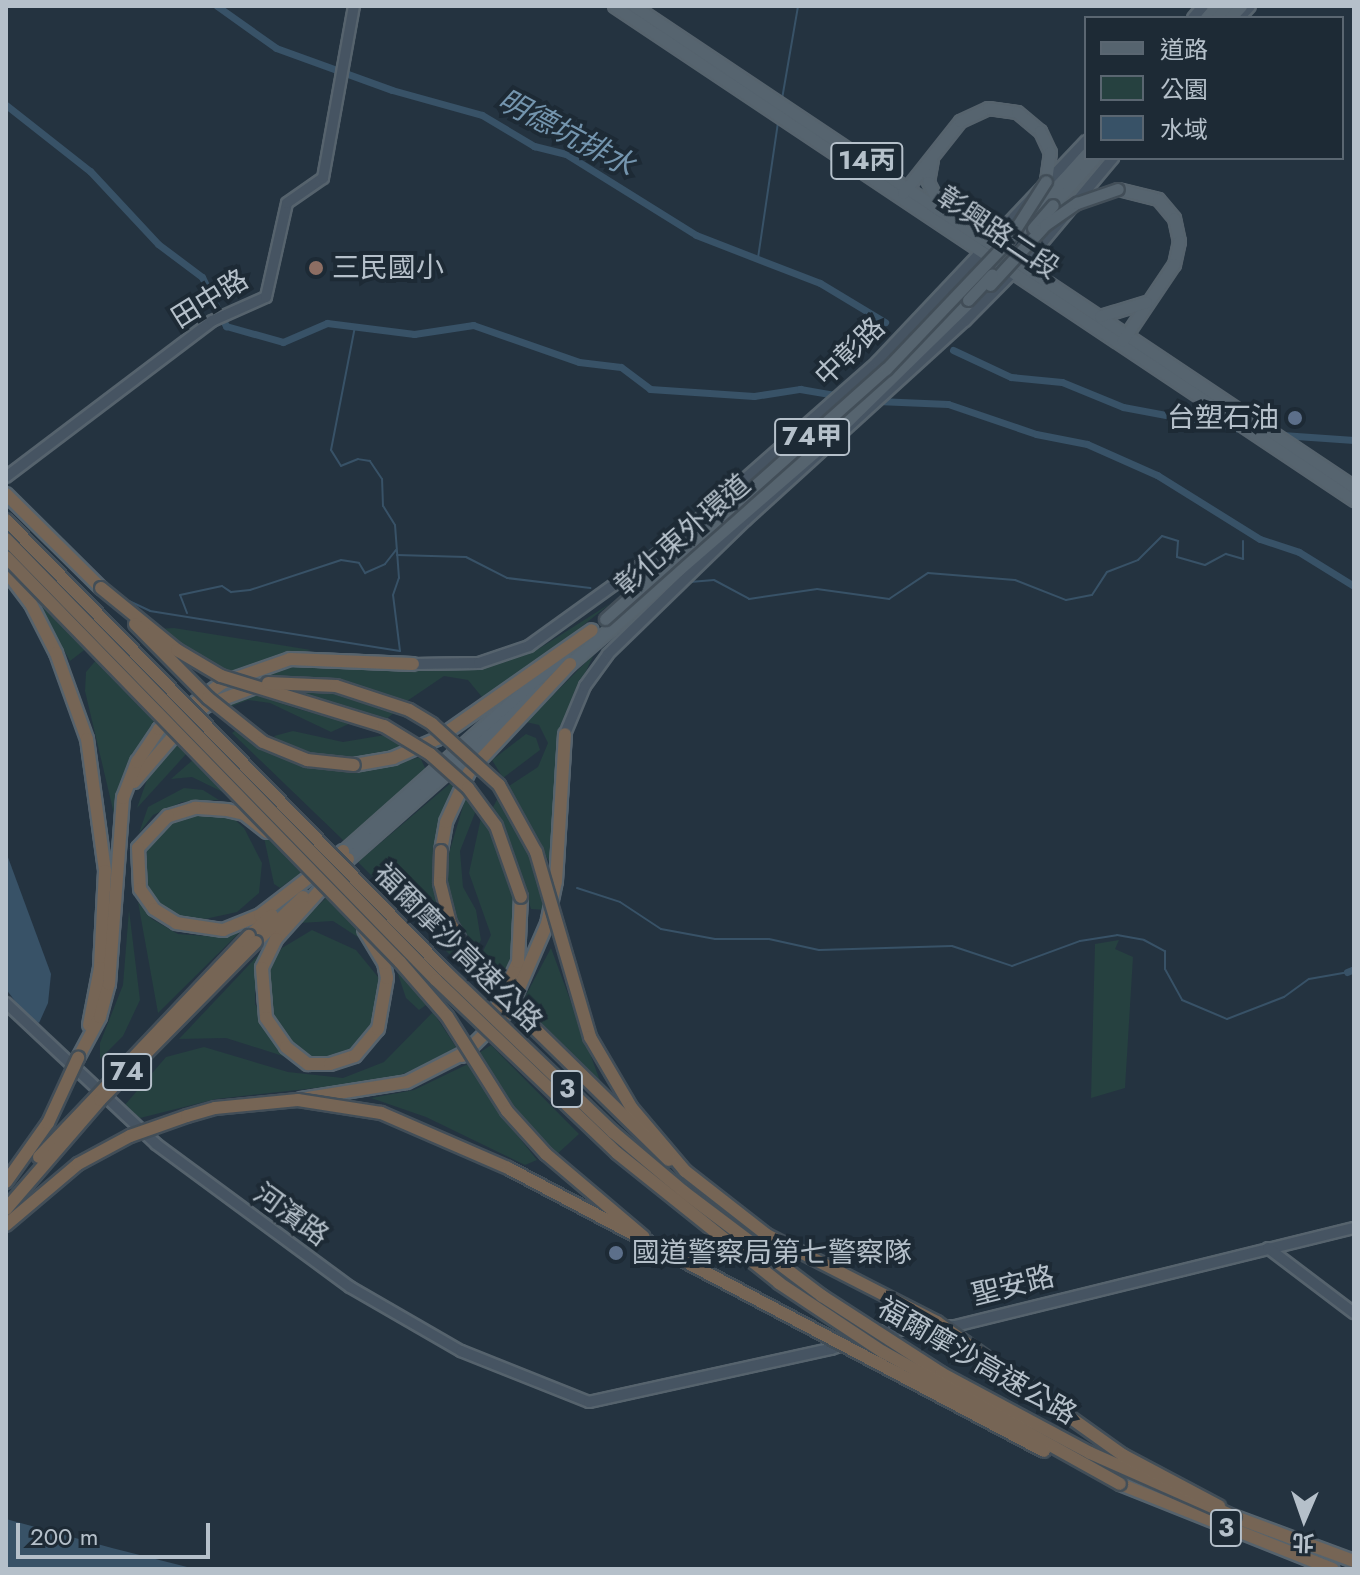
<!DOCTYPE html>
<html>
<head>
<meta charset="utf-8">
<style>
	body { margin:0 }
	#map { position:relative; width:1360px; height:1575px; overflow:hidden; background:#243340; font-family:Jost,"Noto Sans TC",sans-serif }
	div>[style] { position:absolute }
	.green>* { inset:0; background:#264140 }
	.water>* { inset:0; background:#385267 }
	.stream>* { height:2px; margin:-1px; padding:0 1px; transform-origin:1px; border-radius:1px; background:#385267 }
	.canal>* { height:7px; margin:-3.5px; padding:0 3.5px; transform-origin:3.5px; border-radius:3.5px; background:#385267 }
	.roads { filter:drop-shadow(2px 0 #56636d) drop-shadow(-2px 0 #56636d) drop-shadow(0 2px #56636d) drop-shadow(0 -2px #56636d) }
	.secondary>* { height:10px; margin:-5px; padding:0 5px; transform-origin:5px; border-radius:5px; background:#465462 }
	.primary>* { height:11px; margin:-5.5px; padding:0 5.5px; transform-origin:5.5px; border-radius:5.5px; background:#56646f }
	.highway>* { height:12px; margin:-6px; padding:0 6px; transform-origin:6px; border-radius:6px; background:#766555 }
	.bridges { filter:drop-shadow(2px 0 #424e58) drop-shadow(-2px 0 #424e58) drop-shadow(0 2px #424e58) drop-shadow(0 -2px #424e58) }
	.primary-bridge>* { height:11px; margin:-5.5px; padding:0 5.5px; transform-origin:5.5px; border-radius:5.5px; background:#56646f }
	.highway-bridge>* { height:12px; margin:-6px; padding:0 6px; transform-origin:6px; border-radius:6px; background:#766555 }
	.dots>* { width:22px; height:22px; translate:-50% -50%; box-sizing:border-box; border:4px solid #1d2a35; border-radius:50% }
	span { translate:-50% -50%; white-space:nowrap; text-align:center; line-height:1.15; -webkit-text-stroke:8px #1d2a35; paint-order:stroke }
	.shield-label span { padding:2px 6px; background:#1d2a35; border:2px solid; border-radius:6px; -webkit-text-stroke-width:0 }
	.shield-label { font-size:26px; color:#b5c0ca; font-weight:700 }
	.street-label { font-size:28px; color:#b5c0ca }
	.poi-label { font-size:28px; color:#b5c0ca }
	.left { translate:0 -50%; text-align:left }
	.right { translate:-100% -50%; text-align:right }
	.water-label { font-size:30px; color:#7495ae; font-style:italic }
	.frame { position:absolute; inset:0; border:8px solid #b5c0ca; pointer-events:none }
	.legend { position:absolute; left:1084px; top:16px; width:260px; height:144px; box-sizing:border-box; background:#1d2a35; border:2px solid #5a6671; margin:0; padding:10px 14px; list-style:none; font-size:24px; color:#b5c0ca }
	.legend li { display:flex; align-items:center; gap:16px; height:40px }
	.legend b { width:40px; border:2px solid #5a6671 }
	.north { position:absolute; left:1264px; top:1479px; width:80px; height:80px; -webkit-text-stroke:6px #1d2a35; paint-order:stroke; rotate:182deg; font-size:22px; font-weight:700; line-height:32px; text-align:center; color:#b5c0ca }
	.north::after { content:''; display:block; margin:auto; width:28px; height:36px; background:#b5c0ca; clip-path:polygon(50% 0,100% 100%,50% 72%,0 100%) }
	.scale { position:absolute; left:16px; top:1523px; width:194px; height:36px; box-sizing:border-box; border:4px solid #b5c0ca; border-top:0; padding-left:10px; font-size:24px; line-height:28px; white-space:nowrap; color:#b5c0ca; -webkit-text-stroke:6px #1d2a35; paint-order:stroke }
</style>
</head>
<body>
<div id="map">
	<div class="green">
		<i style="clip-path:polygon(33px 595px,87px 648px,70px 661px)"></i>
		<i style="clip-path:polygon(611px 603px,516px 679px,482px 697px,468px 680px,444px 676px,407px 701px,343px 680px,247px 678px,281px 665px,495px 665px,540px 648px)"></i>
		<i style="clip-path:polygon(174px 628px,311px 650px,231px 672px,184px 651px,158px 629px)"></i>
		<i style="clip-path:polygon(594px 654px,558px 732px,554px 871px,509px 786px,538px 767px,548px 743px,539px 725px,526px 722px)"></i>
		<i style="clip-path:polygon(97px 659px,159px 724px,132px 761px,114px 814px,85px 691px,86px 672px)"></i>
		<i style="clip-path:polygon(303px 688px,349px 696px,395px 712px,384px 721px,294px 695px)"></i>
		<i style="clip-path:polygon(253px 694px,298px 709px,351px 723px,331px 732px,270px 703px,248px 700px,230px 707px,225px 702px)"></i>
		<i style="clip-path:polygon(236px 730px,280px 757px,335px 770px,378px 769px,420px 757px,426px 770px,344px 841px,232px 733px)"></i>
		<i style="clip-path:polygon(293px 731px,343px 742px,385px 735px,404px 748px,369px 759px,322px 759px,284px 746px,274px 736px)"></i>
		<i style="clip-path:polygon(526px 734px,536px 738px,540px 750px,503px 778px,492px 760px)"></i>
		<i style="clip-path:polygon(174px 738px,188px 752px,137px 808px,154px 760px)"></i>
		<i style="clip-path:polygon(195px 758px,239px 800px,192px 777px,171px 779px)"></i>
		<i style="clip-path:polygon(452px 782px,453px 791px,445px 810px,440px 905px,467px 962px,463px 968px,358px 862px)"></i>
		<i style="clip-path:polygon(184px 788px,203px 790px,219px 800px,182px 802px,153px 815px,139px 833px,148px 807px)"></i>
		<i style="clip-path:polygon(467px 793px,477px 808px,460px 851px,463px 887px,476px 910px,481px 940px,474px 953px,456px 922px,447px 885px,449px 853px)"></i>
		<i style="clip-path:polygon(500px 794px,525px 841px,546px 910px,531px 909px,512px 846px,492px 809px)"></i>
		<i style="clip-path:polygon(482px 813px,497px 836px,516px 885px,513px 956px,503px 990px,478px 961px,491px 935px,469px 873px)"></i>
		<i style="clip-path:polygon(198px 815px,233px 818px,244px 828px,262px 863px,259px 893px,237px 912px,205px 919px,179px 918px,146px 892px,147px 842px,166px 823px)"></i>
		<i style="clip-path:polygon(263px 833px,301px 873px,280px 888px,274px 884px)"></i>
		<i style="clip-path:polygon(327px 897px,361px 932px,370px 945px,333px 921px,300px 923px)"></i>
		<i style="clip-path:polygon(138px 902px,152px 919px,178px 934px,219px 937px,240px 932px,158px 1013px)"></i>
		<i style="clip-path:polygon(129px 910px,140px 1000px,123px 1036px,100px 1059px,100px 1043px,123px 985px)"></i>
		<i style="clip-path:polygon(312px 930px,356px 950px,383px 983px,382px 1008px,366px 1042px,324px 1059px,308px 1056px,294px 1044px,278px 1027px,269px 1002px,270px 965px,282px 948px)"></i>
		<i style="clip-path:polygon(1119px 940px,1115px 949px,1133px 957px,1125px 1088px,1091px 1098px,1095px 944px)"></i>
		<i style="clip-path:polygon(551px 948px,599px 1078px,606px 1092px,519px 1008px)"></i>
		<i style="clip-path:polygon(263px 950px,255px 971px,255px 1004px,286px 1057px,226px 1038px,179px 1039px)"></i>
		<i style="clip-path:polygon(394px 962px,429px 1003px,419px 1010px,406px 998px)"></i>
		<i style="clip-path:polygon(433px 1012px,458px 1050px,389px 1080px,216px 1099px,140px 1118px,124px 1106px,166px 1057px,204px 1047px,288px 1072px,343px 1078px,384px 1062px)"></i>
		<i style="clip-path:polygon(491px 1045px,579px 1134px,555px 1156px,512px 1104px,479px 1053px)"></i>
		<i style="clip-path:polygon(470px 1063px,494px 1106px,537px 1160px,525px 1165px,426px 1117px,371px 1098px,414px 1090px)"></i>
	</div>
	<div class="water">
		<i style="clip-path:polygon(6px 852px,51px 974px,48px 1003px,39px 1023px,23px 1012px,6px 989px)"></i>
		<i style="clip-path:polygon(6px 1519px,112px 1548px,195px 1569px,6px 1569px)"></i>
	</div>
	<div class="stream">
		<i style="left:1352px;top:6px;width:4px;rotate:63deg"></i>
		<i style="left:782px;top:99px;width:94px;rotate:-80.2deg"></i>
		<i style="left:758px;top:258px;width:137px;rotate:-81.6deg"></i>
		<i style="left:397px;top:555px;width:69px;rotate:1.7deg"></i>
		<i style="left:466px;top:557px;width:46px;rotate:27.1deg"></i>
		<i style="left:507px;top:578px;width:84px;rotate:6.9deg"></i>
		<i style="left:690px;top:582px;width:24px;rotate:-5deg"></i>
		<i style="left:714px;top:580px;width:40px;rotate:28deg"></i>
		<i style="left:749px;top:599px;width:69px;rotate:-8.4deg"></i>
		<i style="left:817px;top:589px;width:73px;rotate:7.9deg"></i>
		<i style="left:889px;top:599px;width:47px;rotate:-33.7deg"></i>
		<i style="left:928px;top:573px;width:87px;rotate:4.6deg"></i>
		<i style="left:1015px;top:580px;width:55px;rotate:21.4deg"></i>
		<i style="left:1066px;top:600px;width:26px;rotate:-11deg"></i>
		<i style="left:1092px;top:595px;width:27px;rotate:-57deg"></i>
		<i style="left:1107px;top:572px;width:33px;rotate:-21deg"></i>
		<i style="left:1138px;top:560px;width:34px;rotate:-45deg"></i>
		<i style="left:1162px;top:536px;width:17px;rotate:17deg"></i>
		<i style="left:1178px;top:541px;width:16px;rotate:94deg"></i>
		<i style="left:1177px;top:557px;width:29px;rotate:16deg"></i>
		<i style="left:1205px;top:565px;width:24px;rotate:-28deg"></i>
		<i style="left:1226px;top:554px;width:18px;rotate:16deg"></i>
		<i style="left:1243px;top:559px;width:18px;rotate:-90deg"></i>
		<i style="left:129px;top:601px;width:23px;rotate:25deg"></i>
		<i style="left:150px;top:611px;width:253px;rotate:9.1deg"></i>
		<i style="left:400px;top:651px;width:56px;rotate:-97.1deg"></i>
		<i style="left:393px;top:595px;width:18px;rotate:-71deg"></i>
		<i style="left:399px;top:578px;width:53px;rotate:-94.3deg"></i>
		<i style="left:395px;top:525px;width:22px;rotate:-122deg"></i>
		<i style="left:383px;top:506px;width:27px;rotate:-92deg"></i>
		<i style="left:382px;top:479px;width:22px;rotate:-124deg"></i>
		<i style="left:370px;top:461px;width:12px;rotate:-171deg"></i>
		<i style="left:358px;top:459px;width:18px;rotate:158deg"></i>
		<i style="left:341px;top:466px;width:19px;rotate:-122deg"></i>
		<i style="left:331px;top:450px;width:126px;rotate:-79deg"></i>
		<i style="left:187px;top:613px;width:19px;rotate:-111deg"></i>
		<i style="left:180px;top:595px;width:43px;rotate:-12.1deg"></i>
		<i style="left:222px;top:586px;width:11px;rotate:34deg"></i>
		<i style="left:231px;top:592px;width:19px;rotate:-6deg"></i>
		<i style="left:250px;top:590px;width:96px;rotate:-18.2deg"></i>
		<i style="left:341px;top:560px;width:18px;rotate:9deg"></i>
		<i style="left:359px;top:563px;width:12px;rotate:59deg"></i>
		<i style="left:365px;top:573px;width:22px;rotate:-24deg"></i>
		<i style="left:385px;top:564px;width:18px;rotate:-52deg"></i>
		<i style="left:577px;top:888px;width:45px;rotate:18deg"></i>
		<i style="left:620px;top:902px;width:49px;rotate:33.4deg"></i>
		<i style="left:661px;top:929px;width:55px;rotate:10.5deg"></i>
		<i style="left:715px;top:939px;width:54px"></i>
		<i style="left:769px;top:939px;width:51px;rotate:12.4deg"></i>
		<i style="left:819px;top:950px;width:133px;rotate:-1.7deg"></i>
		<i style="left:952px;top:946px;width:63px;rotate:18.4deg"></i>
		<i style="left:1012px;top:966px;width:72px;rotate:-20.2deg"></i>
		<i style="left:1080px;top:941px;width:37px;rotate:-9deg"></i>
		<i style="left:1117px;top:935px;width:27px;rotate:10deg"></i>
		<i style="left:1144px;top:940px;width:24px;rotate:28deg"></i>
		<i style="left:1165px;top:951px;width:18px;rotate:90deg"></i>
		<i style="left:1165px;top:969px;width:35px;rotate:61deg"></i>
		<i style="left:1182px;top:1000px;width:49px;rotate:22.9deg"></i>
		<i style="left:1227px;top:1019px;width:61px;rotate:-21.1deg"></i>
		<i style="left:1284px;top:997px;width:31px;rotate:-36deg"></i>
		<i style="left:1309px;top:979px;width:39px;rotate:-10deg"></i>
	</div>
	<div class="canal">
		<i style="left:217px;top:6px;width:72px;rotate:35.4deg"></i>
		<i style="left:276px;top:48px;width:123px;rotate:19.9deg"></i>
		<i style="left:392px;top:90px;width:93px;rotate:15.5deg"></i>
		<i style="left:482px;top:115px;width:61px;rotate:30.8deg"></i>
		<i style="left:534px;top:146px;width:33px;rotate:14deg"></i>
		<i style="left:566px;top:154px;width:153px;rotate:31.9deg"></i>
		<i style="left:696px;top:235px;width:133px;rotate:21.2deg"></i>
		<i style="left:820px;top:283px;width:76px;rotate:31deg"></i>
		<i style="left:6px;top:105px;width:107px;rotate:38.2deg"></i>
		<i style="left:90px;top:171px;width:100px;rotate:47deg"></i>
		<i style="left:158px;top:244px;width:55px;rotate:36.9deg"></i>
		<i style="left:202px;top:277px;width:55px;rotate:63.9deg"></i>
		<i style="left:226px;top:326px;width:59px;rotate:15.7deg"></i>
		<i style="left:283px;top:342px;width:48px;rotate:-23.4deg"></i>
		<i style="left:327px;top:323px;width:88px;rotate:7.2deg"></i>
		<i style="left:414px;top:334px;width:60px;rotate:-8.7deg"></i>
		<i style="left:473px;top:325px;width:112px;rotate:19.2deg"></i>
		<i style="left:579px;top:362px;width:42px;rotate:6.8deg"></i>
		<i style="left:621px;top:367px;width:36px;rotate:37deg"></i>
		<i style="left:650px;top:389px;width:104px;rotate:3.9deg"></i>
		<i style="left:754px;top:396px;width:47px;rotate:-8.7deg"></i>
		<i style="left:800px;top:389px;width:42px;rotate:9.7deg"></i>
		<i style="left:953px;top:350px;width:64px;rotate:25deg"></i>
		<i style="left:1011px;top:377px;width:51px;rotate:5.6deg"></i>
		<i style="left:1062px;top:382px;width:66px;rotate:22.3deg"></i>
		<i style="left:1123px;top:407px;width:125px;rotate:10.6deg"></i>
		<i style="left:877px;top:401px;width:71px;rotate:2.4deg"></i>
		<i style="left:948px;top:404px;width:93px;rotate:18.8deg"></i>
		<i style="left:1036px;top:434px;width:52px;rotate:11.1deg"></i>
		<i style="left:1087px;top:444px;width:77px;rotate:23.9deg"></i>
		<i style="left:1157px;top:475px;width:121px;rotate:31.9deg"></i>
		<i style="left:1260px;top:539px;width:41px;rotate:18.4deg"></i>
		<i style="left:1299px;top:552px;width:65px;rotate:31.7deg"></i>
		<i style="left:1282px;top:435px;width:72px;rotate:4deg"></i>
		<i style="left:1347px;top:972px;width:8px;rotate:-23deg"></i>
	</div>
	<div class="roads">
		<div class="secondary">
			<i style="left:1193px;top:18px;width:16px;rotate:-50deg"></i>
			<i style="left:1239px;top:18px;width:16px;rotate:-47deg"></i>
			<i style="left:6px;top:477px;width:258px;rotate:-37.1deg"></i>
			<i style="left:212px;top:321px;width:59px;rotate:-24deg"></i>
			<i style="left:266px;top:297px;width:96px;rotate:-77.4deg"></i>
			<i style="left:287px;top:203px;width:44px;rotate:-34.8deg"></i>
			<i style="left:323px;top:178px;width:175px;rotate:-79.8deg"></i>
			<i style="left:413px;top:664px;width:66px;rotate:-0.9deg"></i>
			<i style="left:479px;top:663px;width:53px;rotate:-18.8deg"></i>
			<i style="left:529px;top:646px;width:176px;rotate:-35.8deg"></i>
			<i style="left:672px;top:543px;width:273px;rotate:-41.4deg"></i>
			<i style="left:877px;top:362px;width:304px;rotate:-46.6deg"></i>
			<i style="left:565px;top:734px;width:52px;rotate:-67.4deg"></i>
			<i style="left:585px;top:686px;width:39px;rotate:-54deg"></i>
			<i style="left:608px;top:654px;width:192px;rotate:-44.2deg"></i>
			<i style="left:746px;top:520px;width:296px;rotate:-42.3deg"></i>
			<i style="left:965px;top:321px;width:110px;rotate:-45.4deg"></i>
			<i style="left:1042px;top:243px;width:111px;rotate:-50.1deg"></i>
			<i style="left:6px;top:1003px;width:206px;rotate:43.2deg"></i>
			<i style="left:156px;top:1144px;width:241px;rotate:36.4deg"></i>
			<i style="left:350px;top:1287px;width:128px;rotate:30deg"></i>
			<i style="left:461px;top:1351px;width:138px;rotate:21.7deg"></i>
			<i style="left:589px;top:1402px;width:248px;rotate:-12.4deg"></i>
			<i style="left:831px;top:1349px;width:53px;rotate:-19.8deg"></i>
			<i style="left:881px;top:1331px;width:74px;rotate:-3.9deg"></i>
			<i style="left:955px;top:1326px;width:411px;rotate:-13.8deg"></i>
			<i style="left:1268px;top:1248px;width:108px;rotate:37.1deg"></i>
		</div>
		<div class="primary">
			<i style="left:614px;top:6px;width:890px;rotate:33.73deg"></i>
			<i style="left:634px;top:6px;width:866px;rotate:33.75deg"></i>
			<i style="left:1206px;top:18px;width:16px;rotate:-50deg"></i>
			<i style="left:1217px;top:18px;width:16px;rotate:-47deg"></i>
			<i style="left:1230px;top:18px;width:16px;rotate:-47deg"></i>
			<i style="left:932px;top:159px;width:23px;rotate:100deg"></i>
			<i style="left:928px;top:182px;width:27px;rotate:63deg"></i>
			<i style="left:1118px;top:189px;width:41px;rotate:14deg"></i>
			<i style="left:1158px;top:199px;width:25px;rotate:50deg"></i>
			<i style="left:1174px;top:218px;width:24px;rotate:78deg"></i>
			<i style="left:1179px;top:241px;width:24px;rotate:102deg"></i>
			<i style="left:1174px;top:264px;width:92px;rotate:123.9deg"></i>
			<i style="left:903px;top:193px;width:92px;rotate:-51.6deg"></i>
			<i style="left:960px;top:121px;width:31px;rotate:-25deg"></i>
			<i style="left:988px;top:108px;width:29px;rotate:8deg"></i>
			<i style="left:1017px;top:112px;width:30px;rotate:40deg"></i>
			<i style="left:1040px;top:131px;width:23px;rotate:65deg"></i>
			<i style="left:1050px;top:152px;width:29px;rotate:98deg"></i>
			<i style="left:1053px;top:205px;width:62px;rotate:-48.9deg"></i>
			<i style="left:1020px;top:228px;width:99px;rotate:-48.3deg"></i>
			<i style="left:1100px;top:316px;width:48px;rotate:-16.9deg"></i>
			<i style="left:563px;top:670px;width:347px;rotate:-40.9deg"></i>
			<i style="left:825px;top:443px;width:211px;rotate:-44.4deg"></i>
			<i style="left:343px;top:851px;width:295px;rotate:-41.6deg"></i>
			<i style="left:348px;top:859px;width:257px;rotate:-41.4deg"></i>
		</div>
		<div class="highway">
			<i style="left:6px;top:494px;width:134px;rotate:44.7deg"></i>
			<i style="left:6px;top:571px;width:41px;rotate:52.9deg"></i>
			<i style="left:31px;top:604px;width:55px;rotate:63deg"></i>
			<i style="left:56px;top:653px;width:91px;rotate:70.2deg"></i>
			<i style="left:87px;top:739px;width:133px;rotate:82.2deg"></i>
			<i style="left:105px;top:871px;width:97px;rotate:93deg"></i>
			<i style="left:100px;top:968px;width:58px;rotate:100.9deg"></i>
			<i style="left:354px;top:765px;width:40px;rotate:-10deg"></i>
			<i style="left:393px;top:758px;width:48px;rotate:-23.4deg"></i>
			<i style="left:437px;top:739px;width:189px;rotate:-35.1deg"></i>
			<i style="left:134px;top:782px;width:86px;rotate:-49.3deg"></i>
			<i style="left:190px;top:717px;width:21px;rotate:-35deg"></i>
			<i style="left:207px;top:705px;width:54px;rotate:-20.4deg"></i>
			<i style="left:267px;top:832px;width:29px;rotate:-142deg"></i>
			<i style="left:244px;top:814px;width:17px;rotate:-167deg"></i>
			<i style="left:227px;top:810px;width:32px;rotate:-176deg"></i>
			<i style="left:195px;top:808px;width:28px;rotate:163deg"></i>
			<i style="left:168px;top:816px;width:44px;rotate:133.2deg"></i>
			<i style="left:138px;top:848px;width:41px;rotate:87.2deg"></i>
			<i style="left:140px;top:889px;width:24px;rotate:55deg"></i>
			<i style="left:154px;top:909px;width:26px;rotate:32deg"></i>
			<i style="left:176px;top:923px;width:48px;rotate:8.5deg"></i>
			<i style="left:223px;top:930px;width:40px;rotate:-22deg"></i>
			<i style="left:260px;top:915px;width:105px;rotate:-37.6deg"></i>
			<i style="left:441px;top:851px;width:29px;rotate:-80deg"></i>
			<i style="left:446px;top:822px;width:55px;rotate:-65.3deg"></i>
			<i style="left:469px;top:772px;width:148px;rotate:-46.9deg"></i>
			<i style="left:348px;top:859px;width:108px;rotate:132deg"></i>
			<i style="left:276px;top:939px;width:32px;rotate:116deg"></i>
			<i style="left:262px;top:968px;width:50px;rotate:85.4deg"></i>
			<i style="left:266px;top:1018px;width:35px;rotate:55deg"></i>
			<i style="left:286px;top:1047px;width:28px;rotate:38deg"></i>
			<i style="left:308px;top:1064px;width:22px"></i>
			<i style="left:330px;top:1064px;width:26px;rotate:-18deg"></i>
			<i style="left:355px;top:1056px;width:35px;rotate:-50deg"></i>
			<i style="left:378px;top:1029px;width:52px;rotate:-80deg"></i>
			<i style="left:387px;top:978px;width:15px;rotate:-101deg"></i>
			<i style="left:384px;top:963px;width:39px;rotate:-121deg"></i>
			<i style="left:249px;top:936px;width:31px;rotate:-42deg"></i>
			<i style="left:256px;top:942px;width:65px;rotate:-43.8deg"></i>
			<i style="left:488px;top:1026px;width:71px;rotate:-64.9deg"></i>
			<i style="left:518px;top:962px;width:65px;rotate:-87.4deg"></i>
			<i style="left:462px;top:1056px;width:67px;rotate:-44.4deg"></i>
			<i style="left:510px;top:1009px;width:93px;rotate:-66.5deg"></i>
			<i style="left:547px;top:924px;width:44px;rotate:-78.2deg"></i>
			<i style="left:556px;top:881px;width:147px;rotate:-86.5deg"></i>
			<i style="left:78px;top:1058px;width:47px;rotate:-61.8deg"></i>
			<i style="left:100px;top:1017px;width:34px;rotate:-75deg"></i>
			<i style="left:109px;top:984px;width:187px;rotate:-85.7deg"></i>
			<i style="left:123px;top:798px;width:39px;rotate:-69deg"></i>
			<i style="left:137px;top:762px;width:40px;rotate:-56deg"></i>
			<i style="left:159px;top:729px;width:78px;rotate:-36.1deg"></i>
			<i style="left:222px;top:683px;width:72px;rotate:-19.4deg"></i>
			<i style="left:290px;top:659px;width:123px;rotate:2.3deg"></i>
			<i style="left:301px;top:1099px;width:107px;rotate:-9.1deg"></i>
			<i style="left:407px;top:1082px;width:66px;rotate:-27deg"></i>
			<i style="left:1120px;top:1484px;width:229px;rotate:21.8deg"></i>
			<i style="left:1235px;top:1517px;width:127px;rotate:20.3deg"></i>
		</div>
	</div>
	<div class="bridges">
		<div class="primary-bridge">
			<i style="left:1033px;top:228px;width:30px;rotate:-49deg"></i>
			<i style="left:990px;top:285px;width:81px;rotate:-47.5deg"></i>
			<i style="left:1045px;top:225px;width:39px;rotate:-35deg"></i>
			<i style="left:1077px;top:203px;width:43px;rotate:-18.9deg"></i>
			<i style="left:968px;top:300px;width:35px;rotate:-47deg"></i>
			<i style="left:605px;top:619px;width:376px;rotate:-41.7deg"></i>
			<i style="left:886px;top:369px;width:175px;rotate:-46.4deg"></i>
			<i style="left:1007px;top:242px;width:72px;rotate:-57.4deg"></i>
		</div>
		<div class="highway-bridge">
			<i style="left:6px;top:520px;width:629px;rotate:45.77deg"></i>
			<i style="left:445px;top:971px;width:233px;rotate:43.8deg"></i>
			<i style="left:613px;top:1132px;width:93px;rotate:40.2deg"></i>
			<i style="left:684px;top:1192px;width:173px;rotate:37deg"></i>
			<i style="left:822px;top:1296px;width:142px;rotate:32.9deg"></i>
			<i style="left:941px;top:1373px;width:169px;rotate:28.2deg"></i>
			<i style="left:1090px;top:1453px;width:158px;rotate:23.8deg"></i>
			<i style="left:6px;top:539px;width:616px;rotate:45.72deg"></i>
			<i style="left:436px;top:980px;width:250px;rotate:43.7deg"></i>
			<i style="left:617px;top:1153px;width:208px;rotate:38.7deg"></i>
			<i style="left:779px;top:1283px;width:125px;rotate:33.6deg"></i>
			<i style="left:883px;top:1352px;width:271px;rotate:29.1deg"></i>
			<i style="left:6px;top:557px;width:565px;rotate:45.79deg"></i>
			<i style="left:400px;top:962px;width:72px;rotate:49deg"></i>
			<i style="left:447px;top:1016px;width:112px;rotate:57.7deg"></i>
			<i style="left:507px;top:1111px;width:58px;rotate:47.8deg"></i>
			<i style="left:546px;top:1154px;width:128px;rotate:40.3deg"></i>
			<i style="left:101px;top:588px;width:98px;rotate:39.2deg"></i>
			<i style="left:177px;top:650px;width:51px;rotate:30.6deg"></i>
			<i style="left:221px;top:676px;width:170px;rotate:17.1deg"></i>
			<i style="left:384px;top:726px;width:54px;rotate:31.3deg"></i>
			<i style="left:430px;top:754px;width:51px;rotate:41.8deg"></i>
			<i style="left:468px;top:788px;width:47px;rotate:53.6deg"></i>
			<i style="left:496px;top:826px;width:75px;rotate:70.6deg"></i>
			<i style="left:135px;top:624px;width:104px;rotate:45.4deg"></i>
			<i style="left:208px;top:698px;width:70px;rotate:38.7deg"></i>
			<i style="left:263px;top:742px;width:48px;rotate:22.2deg"></i>
			<i style="left:307px;top:760px;width:47px;rotate:6.1deg"></i>
			<i style="left:268px;top:683px;width:68px;rotate:2.5deg"></i>
			<i style="left:336px;top:686px;width:77px;rotate:18.2deg"></i>
			<i style="left:409px;top:710px;width:27px;rotate:31deg"></i>
			<i style="left:432px;top:724px;width:91px;rotate:42.3deg"></i>
			<i style="left:499px;top:785px;width:77px;rotate:61.1deg"></i>
			<i style="left:536px;top:852px;width:193px;rotate:73.7deg"></i>
			<i style="left:590px;top:1037px;width:81px;rotate:59.6deg"></i>
			<i style="left:631px;top:1107px;width:84px;rotate:49.8deg"></i>
			<i style="left:685px;top:1171px;width:104px;rotate:38deg"></i>
			<i style="left:767px;top:1235px;width:191px;rotate:27.1deg"></i>
			<i style="left:937px;top:1322px;width:229px;rotate:35.6deg"></i>
			<i style="left:1123px;top:1455px;width:109px;rotate:28deg"></i>
			<i style="left:441px;top:851px;width:32px;rotate:92deg"></i>
			<i style="left:440px;top:883px;width:41px;rotate:76deg"></i>
			<i style="left:450px;top:923px;width:64px;rotate:59deg"></i>
			<i style="left:483px;top:978px;width:260px;rotate:44.4deg"></i>
			<i style="left:39px;top:1157px;width:305px;rotate:-46.5deg"></i>
			<i style="left:6px;top:1182px;width:72px;rotate:-54.6deg"></i>
			<i style="left:48px;top:1123px;width:72px;rotate:-65.2deg"></i>
			<i style="left:6px;top:1209px;width:144px;rotate:-49.2deg"></i>
			<i style="left:100px;top:1100px;width:222px;rotate:-45.4deg"></i>
			<i style="left:6px;top:1225px;width:94px;rotate:-40.3deg"></i>
			<i style="left:78px;top:1164px;width:59px;rotate:-28.3deg"></i>
			<i style="left:130px;top:1136px;width:60px;rotate:-19.3deg"></i>
			<i style="left:187px;top:1116px;width:29px;rotate:-16deg"></i>
			<i style="left:215px;top:1108px;width:83px;rotate:-5.5deg"></i>
			<i style="left:298px;top:1100px;width:84px;rotate:8.9deg"></i>
			<i style="left:381px;top:1113px;width:138px;rotate:23.4deg"></i>
			<i style="left:508px;top:1168px;width:606px;rotate:27.83deg"></i>
		</div>
	</div>
	<div class="dots">
		<i style="left:316px;top:268px;background:#8d6e63"></i>
		<i style="left:1295px;top:418px;background:#5c6f8a"></i>
		<i style="left:616px;top:1253px;background:#5c6f8a"></i>
	</div>
	<div class="shield-label">
		<span style="left:867px;top:161px">14丙</span>
		<span style="left:812px;top:437px">74甲</span>
		<span style="left:127px;top:1072px">74</span>
		<span style="left:567px;top:1089px">3</span>
		<span style="left:1226px;top:1528px">3</span>
	</div>
	<div class="street-label">
		<span style="left:998px;top:233px;rotate:34deg">彰興路二段</span>
		<span style="left:210px;top:299px;rotate:-32deg">田中路</span>
		<span style="left:850px;top:352px;rotate:-44deg">中彰路</span>
		<span style="left:683px;top:535px;rotate:-41deg">彰化東外環道</span>
		<span style="left:458px;top:948px;rotate:45deg">福爾摩沙高速公路</span>
		<span style="left:291px;top:1215px;rotate:36deg">河濱路</span>
		<span style="left:1013px;top:1286px;rotate:-14deg">聖安路</span>
		<span style="left:977px;top:1361px;rotate:30deg">福爾摩沙高速公路</span>
	</div>
	<div class="poi-label">
		<span class="left" style="left:332px;top:268px">三民國小</span>
		<span class="right" style="left:1279px;top:418px">台塑石油</span>
		<span class="left" style="left:632px;top:1253px">國道警察局第七警察隊</span>
	</div>
	<div class="water-label">
		<span style="left:566px;top:133px;rotate:28deg">明德坑排水</span>
	</div>
	<div class="frame"></div>
	<ul class="legend">
	<li><b style="height:10px;background:#56646f"></b>道路</li>
	<li><b style="height:22px;background:#264140"></b>公園</li>
	<li><b style="height:22px;background:#385267"></b>水域</li>
	</ul>
	<div class="north">北</div>
	<div class="scale">200 m</div>
</div>
</body>
</html>
